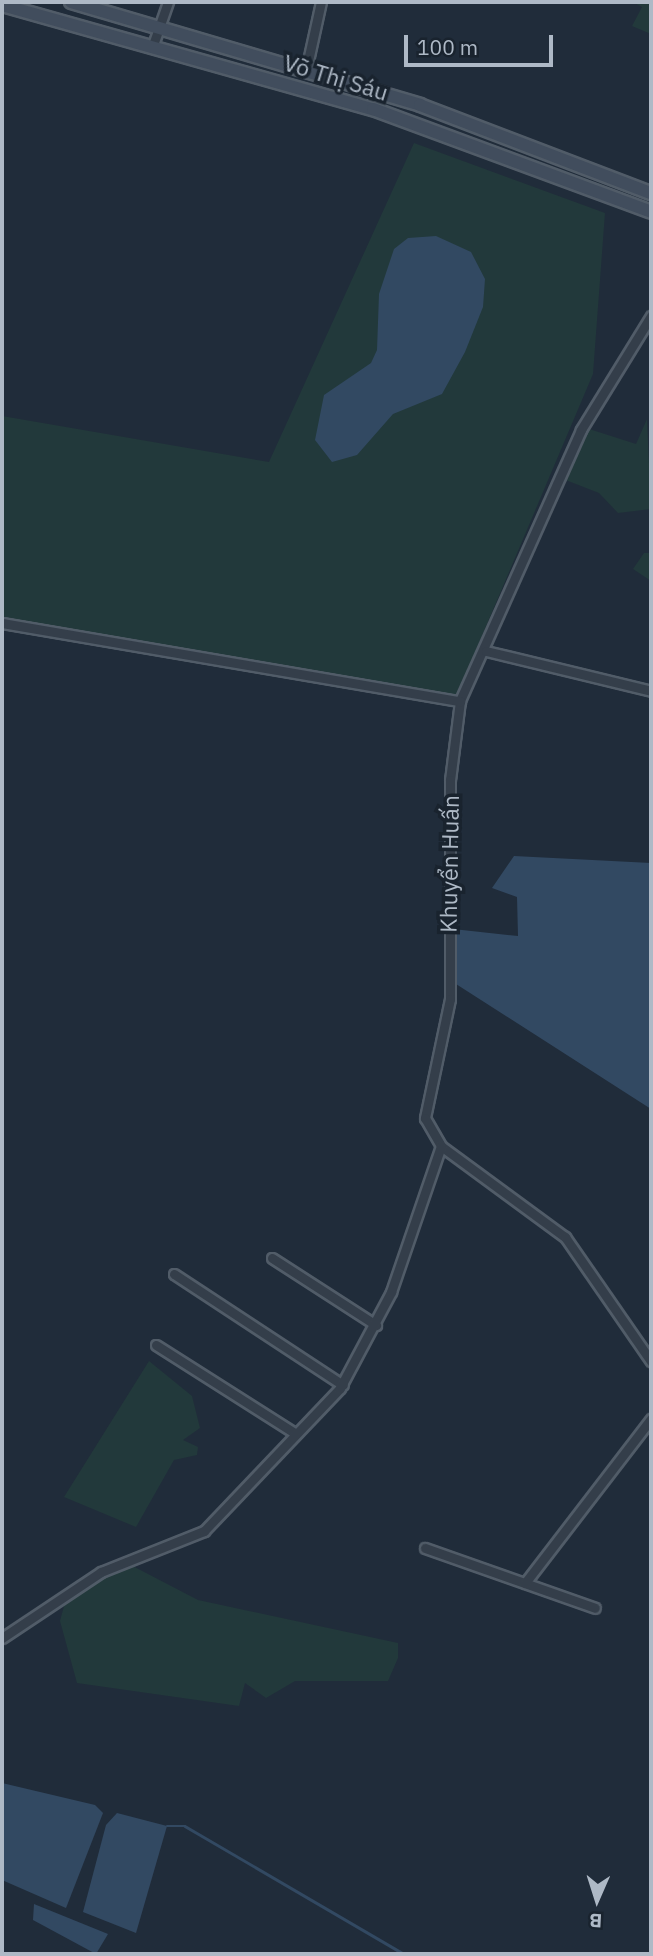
<!DOCTYPE html>
<html>
<head>
<meta charset="utf-8">
<style>
	body { margin:0 }
	#map { position:relative; width:653px; height:1956px; overflow:hidden; background:#202c3a; font-family:"IBM Plex Sans",sans-serif }
	div>[style] { position:absolute }
	.green>* { inset:0; background:#22393b }
	.water>* { inset:0; background:#324962 }
	.stream>* { height:2.5px; margin:-1.25px; padding:0 1.25px; transform-origin:1.25px; border-radius:1.25px; background:#324962 }
	.roads { filter:drop-shadow(2px 0 #515c68) drop-shadow(-2px 0 #515c68) drop-shadow(0 2px #515c68) drop-shadow(0 -2px #515c68) }
	.street>* { height:9px; margin:-4.5px; padding:0 4.5px; transform-origin:4.5px; border-radius:4.5px; background:#343e4a }
	.secondary>* { height:12px; margin:-6px; padding:0 6px; transform-origin:6px; border-radius:6px; background:#414d5d }
	span { translate:-50% -50%; white-space:nowrap; text-align:center; line-height:1.15; -webkit-text-stroke:7px #19232e; paint-order:stroke }
	.street-label { font-size:23px; color:#aeb9c6 }
	.frame { position:absolute; inset:0; border:4px solid #aeb9c6; pointer-events:none }
	.north { position:absolute; left:562px; top:1865px; width:70px; height:70px; -webkit-text-stroke:5px #19232e; paint-order:stroke; rotate:183deg; font-size:19px; font-weight:700; line-height:28px; text-align:center; color:#aeb9c6 }
	.north::after { content:''; display:block; margin:auto; width:24px; height:32px; background:#aeb9c6; clip-path:polygon(50% 0,100% 100%,50% 72%,0 100%) }
	.scale { position:absolute; left:404px; top:35px; width:149px; height:32px; box-sizing:border-box; border:4px solid #aeb9c6; border-top:0; padding-left:9px; font-size:21px; line-height:24px; white-space:nowrap; color:#aeb9c6; -webkit-text-stroke:5px #19232e; paint-order:stroke }
</style>
</head>
<body>
<div id="map">
	<div class="green">
		<i style="clip-path:polygon(633px 2px,651px 2px,651px 34px,632px 26px,642px 7px)"></i>
		<i style="clip-path:polygon(414px 143px,605px 213px,593px 374px,454px 702px,2px 624px,2px 416px,269px 462px)"></i>
		<i style="clip-path:polygon(647px 419px,651px 509px,618px 513px,599px 493px,563px 479px,586px 428px,636px 444px)"></i>
		<i style="clip-path:polygon(644px 553px,651px 553px,651px 581px,633px 569px)"></i>
		<i style="clip-path:polygon(149px 1361px,192px 1396px,200px 1428px,183px 1440px,198px 1447px,197px 1455px,174px 1460px,136px 1527px,64px 1497px)"></i>
		<i style="clip-path:polygon(123px 1561px,198px 1600px,398px 1643px,398px 1658px,388px 1681px,295px 1681px,266px 1698px,245px 1683px,239px 1706px,77px 1683px,60px 1621px,64px 1606px)"></i>
	</div>
	<div class="water">
		<i style="clip-path:polygon(436px 236px,471px 252px,485px 279px,483px 307px,465px 352px,442px 394px,393px 414px,357px 455px,332px 462px,315px 440px,324px 395px,371px 363px,377px 350px,379px 294px,394px 249px,408px 238px)"></i>
		<i style="clip-path:polygon(514px 856px,651px 863px,651px 1109px,456px 984px,453px 929px,518px 936px,517px 897px,492px 888px)"></i>
		<i style="clip-path:polygon(2px 1783px,95px 1805px,103px 1813px,66px 1908px,2px 1880px)"></i>
		<i style="clip-path:polygon(117px 1813px,167px 1826px,136px 1933px,83px 1912px,106px 1825px)"></i>
		<i style="clip-path:polygon(34px 1904px,108px 1934px,96px 1954px,33px 1920px)"></i>
	</div>
	<div class="stream">
		<i style="left:167px;top:1826px;width:18px"></i>
		<i style="left:185px;top:1826px;width:254px;rotate:30.3deg"></i>
	</div>
	<div class="roads">
		<div class="street">
			<i style="left:153px;top:45px;width:46px;rotate:-70.8deg"></i>
			<i style="left:306px;top:70px;width:70px;rotate:-77.6deg"></i>
			<i style="left:651px;top:316px;width:134px;rotate:121.6deg"></i>
			<i style="left:581px;top:430px;width:297px;rotate:114.1deg"></i>
			<i style="left:460px;top:701px;width:80px;rotate:97.2deg"></i>
			<i style="left:450px;top:780px;width:219px;rotate:90deg"></i>
			<i style="left:450px;top:999px;width:122px;rotate:101.9deg"></i>
			<i style="left:425px;top:1118px;width:32px;rotate:60deg"></i>
			<i style="left:441px;top:1146px;width:154px;rotate:36.3deg"></i>
			<i style="left:565px;top:1237px;width:151px;rotate:55.3deg"></i>
			<i style="left:2px;top:623px;width:465px;rotate:9.7deg"></i>
			<i style="left:486px;top:651px;width:170px;rotate:13.6deg"></i>
			<i style="left:272px;top:1258px;width:124px;rotate:32.8deg"></i>
			<i style="left:174px;top:1274px;width:202px;rotate:33.3deg"></i>
			<i style="left:156px;top:1345px;width:166px;rotate:32.4deg"></i>
			<i style="left:425px;top:1548px;width:180px;rotate:19.4deg"></i>
			<i style="left:525px;top:1583px;width:207px;rotate:-52.5deg"></i>
			<i style="left:2px;top:1638px;width:119px;rotate:-33.7deg"></i>
			<i style="left:101px;top:1572px;width:111px;rotate:-21.7deg"></i>
			<i style="left:204px;top:1531px;width:197px;rotate:-46.4deg"></i>
			<i style="left:340px;top:1388px;width:109px;rotate:-62deg"></i>
			<i style="left:391px;top:1292px;width:154px;rotate:-71.1deg"></i>
		</div>
		<div class="secondary">
			<i style="left:71px;top:2px;width:364px;rotate:16.4deg"></i>
			<i style="left:420px;top:105px;width:247px;rotate:20.9deg"></i>
			<i style="left:2px;top:5px;width:385px;rotate:15.7deg"></i>
			<i style="left:373px;top:109px;width:296px;rotate:20.3deg"></i>
		</div>
	</div>
	<div class="street-label">
		<span style="left:336px;top:77px;rotate:17deg">Võ Thị Sáu</span>
		<span style="left:449px;top:864px;rotate:-89deg">Khuyển Huấn</span>
	</div>
	<div class="frame"></div>
	<div class="north">B</div>
	<div class="scale">100 m</div>
</div>
</body>
</html>
